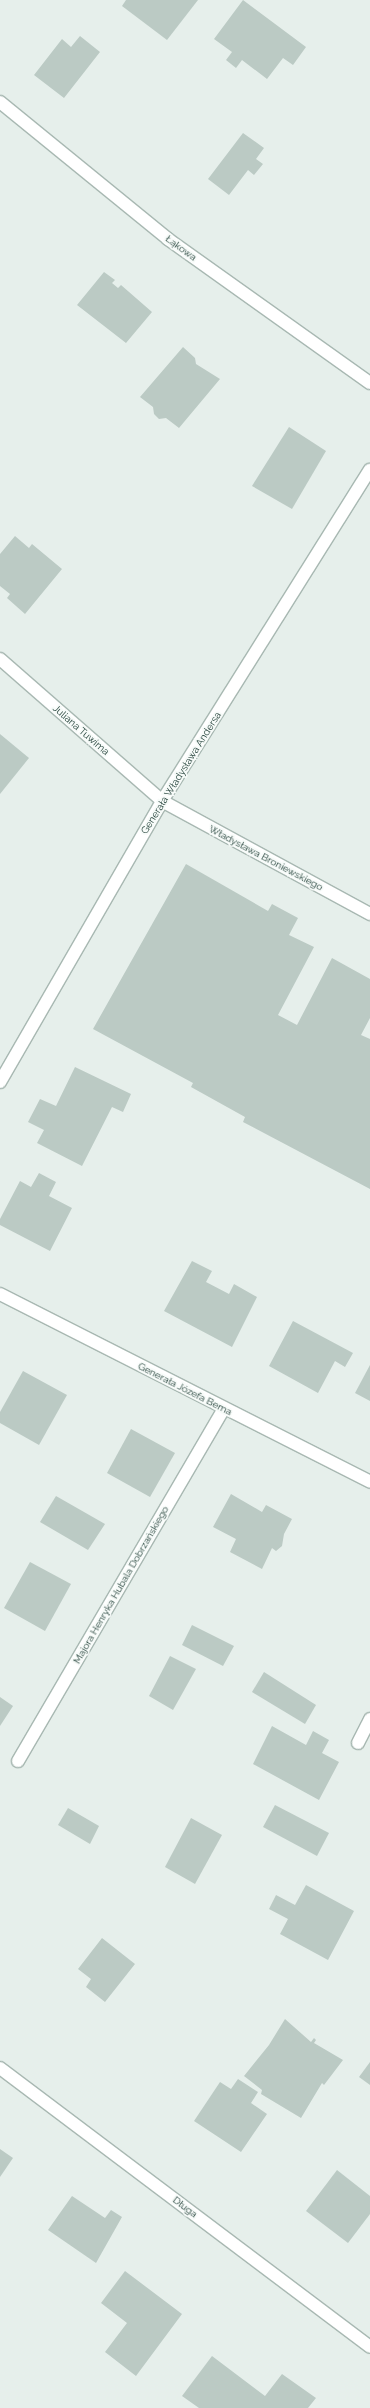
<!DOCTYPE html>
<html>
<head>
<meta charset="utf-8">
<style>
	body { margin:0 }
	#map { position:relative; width:370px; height:2408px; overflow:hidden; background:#e6efeb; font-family:Raleway,sans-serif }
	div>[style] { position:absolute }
	.building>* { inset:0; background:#bbcac4 }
	.roads { filter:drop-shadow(1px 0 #a8b8b2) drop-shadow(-1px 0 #a8b8b2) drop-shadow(0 1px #a8b8b2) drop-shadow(0 -1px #a8b8b2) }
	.street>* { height:12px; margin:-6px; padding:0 6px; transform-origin:6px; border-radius:6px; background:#fff }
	span { translate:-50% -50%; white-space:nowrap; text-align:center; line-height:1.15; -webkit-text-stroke:3.5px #f7fbf9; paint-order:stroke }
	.street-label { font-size:10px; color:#24423a }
</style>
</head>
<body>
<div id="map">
	<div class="building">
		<i style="clip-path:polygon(126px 0,198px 0,167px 40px,122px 6px)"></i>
		<i style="clip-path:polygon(243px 0,306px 47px,293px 65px,283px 58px,267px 79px,242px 60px,236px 68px,226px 60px,232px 52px,214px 39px)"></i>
		<i style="clip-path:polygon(80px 36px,100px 52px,64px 98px,34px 75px,62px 39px,71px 47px)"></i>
		<i style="clip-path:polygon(243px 133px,264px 148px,256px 159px,263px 164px,254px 175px,248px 170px,229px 195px,208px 179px)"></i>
		<i style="clip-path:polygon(104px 272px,115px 280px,112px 283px,118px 288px,121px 285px,152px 312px,126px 343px,77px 305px)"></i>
		<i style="clip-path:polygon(183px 347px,195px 358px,196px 364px,220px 379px,179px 428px,166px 418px,159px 419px,154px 414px,153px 407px,140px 397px)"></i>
		<i style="clip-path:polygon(289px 427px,326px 451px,292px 509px,252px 486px)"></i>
		<i style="clip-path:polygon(15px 536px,29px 548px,32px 544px,62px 569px,25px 614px,7px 598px,10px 594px,0 586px,0 554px)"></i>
		<i style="clip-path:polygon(0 734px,29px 758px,0 794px)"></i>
		<i style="clip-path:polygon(186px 864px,268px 911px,272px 904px,298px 918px,289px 935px,314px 947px,278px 1015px,297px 1025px,332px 958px,370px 979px,370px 1018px,361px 1035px,370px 1039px,370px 1089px,340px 1074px,370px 1089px,370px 1189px,243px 1122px,245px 1117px,191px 1087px,193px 1083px,93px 1029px)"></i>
		<i style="clip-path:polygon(75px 1067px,131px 1094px,123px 1112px,112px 1107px,82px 1166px,37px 1143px,44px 1130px,28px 1122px,40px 1099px,56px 1106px)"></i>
		<i style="clip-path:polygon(39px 1173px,56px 1182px,49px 1196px,72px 1208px,50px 1251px,0 1225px,0 1219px,20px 1181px,31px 1187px)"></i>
		<i style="clip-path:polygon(192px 1261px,212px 1271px,206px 1282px,229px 1294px,234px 1284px,257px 1297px,232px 1347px,164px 1311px)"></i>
		<i style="clip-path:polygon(293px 1321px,353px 1353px,345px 1367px,335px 1361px,318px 1393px,269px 1366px)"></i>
		<i style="clip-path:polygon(370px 1365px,370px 1401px,355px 1393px)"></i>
		<i style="clip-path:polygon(23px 1371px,67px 1395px,39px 1445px,0 1423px,0 1412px)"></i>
		<i style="clip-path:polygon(131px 1429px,175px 1453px,150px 1497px,107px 1473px)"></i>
		<i style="clip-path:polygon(231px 1494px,262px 1512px,266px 1505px,292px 1519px,284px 1534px,282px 1546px,276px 1551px,272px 1548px,262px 1569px,230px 1552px,236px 1539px,213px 1527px)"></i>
		<i style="clip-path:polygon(56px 1496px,105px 1524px,88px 1550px,40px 1522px)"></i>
		<i style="clip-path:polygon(30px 1562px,71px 1584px,45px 1631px,4px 1608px)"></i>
		<i style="clip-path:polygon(192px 1625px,234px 1646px,223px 1666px,182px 1645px)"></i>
		<i style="clip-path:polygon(170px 1656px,196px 1669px,173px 1710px,149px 1696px)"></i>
		<i style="clip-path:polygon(264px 1672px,316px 1705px,305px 1724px,252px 1692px)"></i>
		<i style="clip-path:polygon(0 1697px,13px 1706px,0 1726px)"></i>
		<i style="clip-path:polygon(272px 1726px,306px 1745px,313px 1731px,329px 1740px,322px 1753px,339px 1762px,319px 1800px,253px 1764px)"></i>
		<i style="clip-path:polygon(275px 1805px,329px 1833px,317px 1856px,263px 1827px)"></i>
		<i style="clip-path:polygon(68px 1808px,99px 1826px,90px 1844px,58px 1825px)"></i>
		<i style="clip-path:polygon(191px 1818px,222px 1835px,195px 1884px,165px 1867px)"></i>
		<i style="clip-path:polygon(306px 1885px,354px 1911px,328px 1960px,280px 1934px,288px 1919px,269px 1909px,276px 1895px,295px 1905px)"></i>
		<i style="clip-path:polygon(102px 1938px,135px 1964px,105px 2002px,86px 1987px,91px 1979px,78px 1969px)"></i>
		<i style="clip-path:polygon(285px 2019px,311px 2042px,314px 2038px,316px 2040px,314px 2043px,343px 2060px,324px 2085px,322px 2083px,301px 2118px,261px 2094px,262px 2090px,244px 2076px,269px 2045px)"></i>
		<i style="clip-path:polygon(370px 2062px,370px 2085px,359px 2077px)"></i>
		<i style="clip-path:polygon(238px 2079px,258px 2092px,251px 2103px,267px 2114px,241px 2152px,194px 2121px,220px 2082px,231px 2089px)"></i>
		<i style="clip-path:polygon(0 2149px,13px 2158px,0 2177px)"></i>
		<i style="clip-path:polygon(337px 2170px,370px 2196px,370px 2214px,348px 2243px,306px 2211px)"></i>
		<i style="clip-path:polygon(72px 2196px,105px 2218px,111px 2210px,122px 2217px,96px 2263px,48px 2230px)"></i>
		<i style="clip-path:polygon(125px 2271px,182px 2314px,136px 2376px,105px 2352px,127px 2323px,101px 2303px)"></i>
		<i style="clip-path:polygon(212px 2356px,265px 2396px,282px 2374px,316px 2398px,308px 2408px,199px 2408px,182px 2396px)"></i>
	</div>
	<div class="roads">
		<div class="street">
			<i style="left:0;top:102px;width:217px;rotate:39.2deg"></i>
			<i style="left:168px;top:239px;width:248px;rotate:35.5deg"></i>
			<i style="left:0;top:659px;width:215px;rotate:41.2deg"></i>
			<i style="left:162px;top:801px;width:237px;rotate:28.5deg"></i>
			<i style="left:0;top:1082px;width:324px;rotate:-60deg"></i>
			<i style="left:162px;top:801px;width:391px;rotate:-57.9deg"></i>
			<i style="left:0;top:1294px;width:415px;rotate:26.9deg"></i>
			<i style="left:358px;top:1743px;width:27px;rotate:-63deg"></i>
			<i style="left:18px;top:1761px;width:408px;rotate:-59.7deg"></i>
			<i style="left:0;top:2068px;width:463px;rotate:37deg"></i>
		</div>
	</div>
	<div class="street-label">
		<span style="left:181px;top:248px;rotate:36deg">Łąkowa</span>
		<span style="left:81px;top:730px;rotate:41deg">Juliana Tuwima</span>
		<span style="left:181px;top:773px;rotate:-58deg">Generała Władysława Andersa</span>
		<span style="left:266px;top:858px;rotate:28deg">Władysława Broniewskiego</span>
		<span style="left:185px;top:1389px;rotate:27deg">Generała Józefa Bema</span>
		<span style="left:121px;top:1585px;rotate:-60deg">Majora Henryka Hubala Dobrzańskiego</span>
		<span style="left:185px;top:2207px;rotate:37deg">Długa</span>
	</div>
</div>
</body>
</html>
